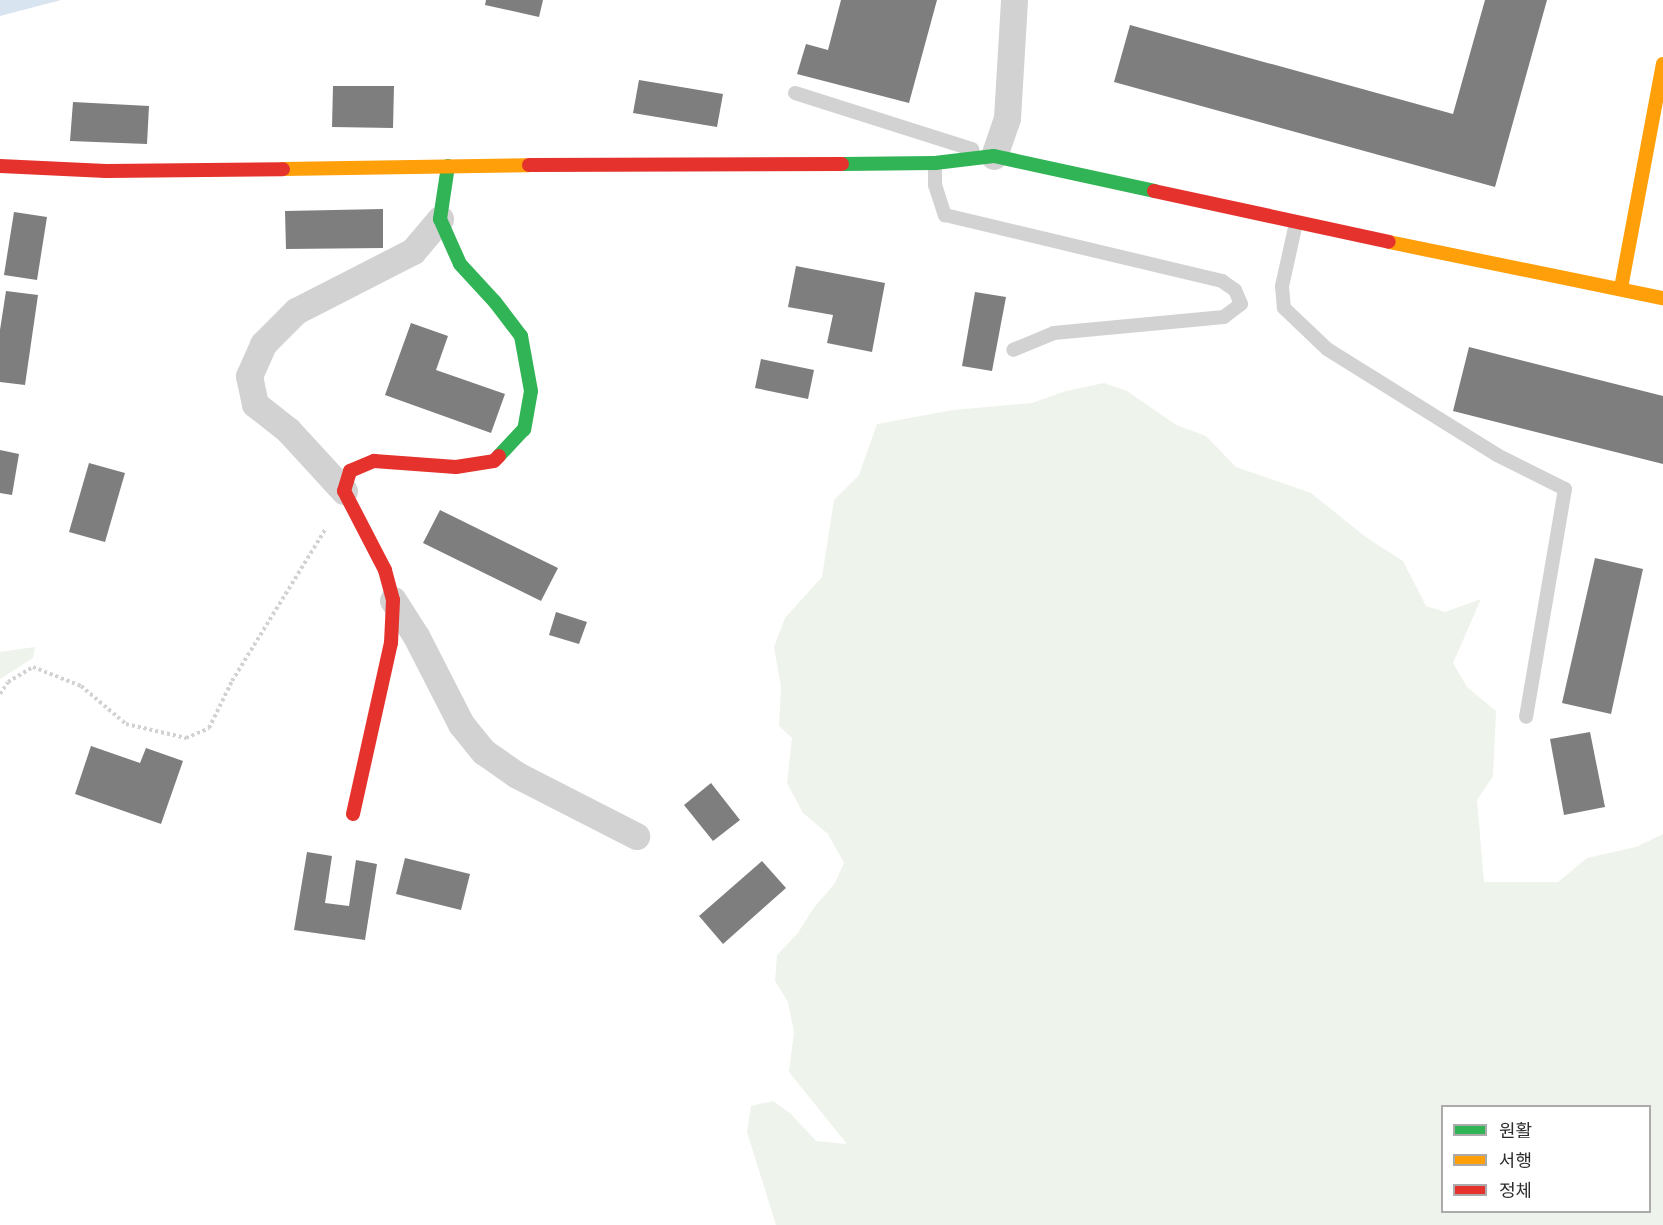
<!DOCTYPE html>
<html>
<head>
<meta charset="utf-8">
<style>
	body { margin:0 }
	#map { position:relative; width:1663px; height:1225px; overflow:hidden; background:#fff; font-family:Jost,"Noto Sans KR",sans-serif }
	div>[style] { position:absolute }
	.green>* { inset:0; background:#eef3eb }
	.water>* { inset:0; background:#d8e4f0 }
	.building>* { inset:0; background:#7e7e7e }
	.path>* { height:4px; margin-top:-2px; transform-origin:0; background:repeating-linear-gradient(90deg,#d2d2d2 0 3px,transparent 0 6px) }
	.lane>* { height:14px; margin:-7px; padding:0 7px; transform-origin:7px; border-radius:7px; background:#d2d2d2 }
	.street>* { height:27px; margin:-13.5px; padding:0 13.5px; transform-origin:13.5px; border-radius:13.5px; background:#d2d2d2 }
	.fast>* { height:14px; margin:-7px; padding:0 7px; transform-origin:7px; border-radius:7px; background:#30b455 }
	.slow>* { height:14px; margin:-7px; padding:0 7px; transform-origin:7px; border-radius:7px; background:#ff9f0a }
	.jam>* { height:14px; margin:-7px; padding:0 7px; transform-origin:7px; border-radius:7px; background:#e5322d }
	span { translate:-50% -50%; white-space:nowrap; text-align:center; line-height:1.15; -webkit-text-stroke:6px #fff; paint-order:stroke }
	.legend { position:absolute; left:1441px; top:1105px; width:210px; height:108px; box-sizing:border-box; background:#fff; border:2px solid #ababab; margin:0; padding:8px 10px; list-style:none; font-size:18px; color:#2d2d2d }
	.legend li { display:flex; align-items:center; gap:12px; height:30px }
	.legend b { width:30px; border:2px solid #ababab }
</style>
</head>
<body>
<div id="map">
	<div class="green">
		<i style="clip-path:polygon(evenodd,1104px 383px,1127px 391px,1176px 425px,1206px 436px,1236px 467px,1311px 493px,1367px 538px,1403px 561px,1426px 606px,1445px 612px,1481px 599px,1453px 663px,1467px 687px,1496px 711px,1493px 776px,1477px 800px,1484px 882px,1558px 882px,1587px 858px,1636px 847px,1663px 834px,1663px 1225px,776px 1225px,747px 1132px,751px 1106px,773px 1101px,791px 1114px,816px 1141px,847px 1144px,789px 1072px,794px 1032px,788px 1002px,775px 981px,777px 955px,798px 933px,813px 909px,835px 883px,844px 863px,828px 834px,803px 813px,787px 783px,792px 738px,779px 726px,781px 687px,774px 647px,785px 618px,822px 577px,834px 500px,859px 475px,877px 424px,953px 410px,1032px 403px,1066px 391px,1104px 383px,1650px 1106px,1650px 1212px,1442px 1212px,1442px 1106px,1650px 1106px)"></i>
		<i style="clip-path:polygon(35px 647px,33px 658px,0 679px,0 652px)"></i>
	</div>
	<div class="water">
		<i style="clip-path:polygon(0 0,61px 0,0 16px)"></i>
	</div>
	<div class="building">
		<i style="clip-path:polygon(486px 0,543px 0,539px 17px,485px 5px)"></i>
		<i style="clip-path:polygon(841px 0,937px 0,909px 103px,797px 74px,806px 44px,828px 50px)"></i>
		<i style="clip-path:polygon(1485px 0,1547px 0,1495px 187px,1114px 82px,1130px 25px,1453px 114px)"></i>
		<i style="clip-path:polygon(639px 80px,723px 94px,717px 127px,633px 113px)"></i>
		<i style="clip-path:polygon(333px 86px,394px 86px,393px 128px,332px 127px)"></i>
		<i style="clip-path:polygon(73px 102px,149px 106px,147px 144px,70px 141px)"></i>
		<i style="clip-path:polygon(383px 209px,383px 248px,286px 249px,285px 211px)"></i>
		<i style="clip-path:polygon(14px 212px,47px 217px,37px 280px,4px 275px)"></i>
		<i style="clip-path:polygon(796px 266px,885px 283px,872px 352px,827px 343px,833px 315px,788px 307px)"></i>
		<i style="clip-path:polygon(6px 291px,38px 295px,25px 385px,0 382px,0 330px)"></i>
		<i style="clip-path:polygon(975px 292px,1006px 297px,992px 371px,962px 366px)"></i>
		<i style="clip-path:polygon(411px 323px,448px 336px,436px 370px,505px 394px,491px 433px,385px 395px)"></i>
		<i style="clip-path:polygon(1469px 347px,1663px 396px,1663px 464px,1453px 411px)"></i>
		<i style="clip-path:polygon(761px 359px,814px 370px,808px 399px,755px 388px)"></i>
		<i style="clip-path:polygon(0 450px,19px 454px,12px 495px,0 493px)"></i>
		<i style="clip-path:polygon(89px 463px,125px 473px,105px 542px,69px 532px)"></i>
		<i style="clip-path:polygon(440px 510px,558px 568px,541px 601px,423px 543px)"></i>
		<i style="clip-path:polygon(1595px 558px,1643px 569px,1611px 714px,1562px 703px)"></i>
		<i style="clip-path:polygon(556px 612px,587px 622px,579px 644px,549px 635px)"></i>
		<i style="clip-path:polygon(1590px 732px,1605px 807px,1564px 815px,1550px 739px)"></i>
		<i style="clip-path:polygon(91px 746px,140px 763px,146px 748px,183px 761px,161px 824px,75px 794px)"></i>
		<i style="clip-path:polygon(711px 783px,740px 820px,713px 841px,684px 805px)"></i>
		<i style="clip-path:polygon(307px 852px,332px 856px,325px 903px,349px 906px,356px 860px,377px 864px,365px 940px,294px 930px)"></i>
		<i style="clip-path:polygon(405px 858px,470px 874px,461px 910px,396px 894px)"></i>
		<i style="clip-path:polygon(762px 861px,786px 888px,723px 944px,699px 916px)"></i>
	</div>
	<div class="path">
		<i style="left:0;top:694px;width:14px;rotate:-56deg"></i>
		<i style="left:8px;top:682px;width:29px;rotate:-31deg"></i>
		<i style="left:33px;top:667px;width:52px;rotate:21.6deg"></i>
		<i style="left:81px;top:686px;width:59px;rotate:40.2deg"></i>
		<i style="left:126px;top:724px;width:62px;rotate:13.1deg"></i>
		<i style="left:186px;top:738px;width:25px;rotate:-23deg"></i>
		<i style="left:209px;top:728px;width:52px;rotate:-63.9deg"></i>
		<i style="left:232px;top:681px;width:180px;rotate:-58.4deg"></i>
	</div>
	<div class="lane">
		<i style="left:795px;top:93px;width:186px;rotate:17.6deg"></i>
		<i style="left:935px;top:163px;width:22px;rotate:90deg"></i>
		<i style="left:935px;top:185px;width:32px;rotate:72deg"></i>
		<i style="left:945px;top:215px;width:285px;rotate:13.4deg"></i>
		<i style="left:1222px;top:281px;width:16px;rotate:35deg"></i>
		<i style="left:1235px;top:290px;width:15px;rotate:67deg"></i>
		<i style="left:1241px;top:304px;width:21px;rotate:143deg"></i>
		<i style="left:1224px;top:317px;width:171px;rotate:174.6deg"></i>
		<i style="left:1054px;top:333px;width:44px;rotate:157.5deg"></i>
		<i style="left:1296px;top:223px;width:65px;rotate:102.5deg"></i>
		<i style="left:1282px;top:286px;width:22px;rotate:85deg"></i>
		<i style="left:1284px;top:308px;width:59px;rotate:43.6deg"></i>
		<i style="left:1327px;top:349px;width:200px;rotate:31.9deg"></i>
		<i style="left:1497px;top:455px;width:76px;rotate:26.6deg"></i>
		<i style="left:1565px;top:489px;width:231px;rotate:99.7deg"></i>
	</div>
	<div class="street">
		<i style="left:994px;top:156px;width:40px;rotate:-71.1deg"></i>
		<i style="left:1007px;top:118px;width:118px;rotate:-86.6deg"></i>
		<i style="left:344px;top:491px;width:83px;rotate:-132.6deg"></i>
		<i style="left:288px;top:430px;width:42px;rotate:-141.8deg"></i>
		<i style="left:255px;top:404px;width:29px;rotate:-102deg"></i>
		<i style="left:249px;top:376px;width:35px;rotate:-66deg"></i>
		<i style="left:263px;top:344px;width:47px;rotate:-45deg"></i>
		<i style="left:296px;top:311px;width:131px;rotate:-27.1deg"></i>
		<i style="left:413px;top:251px;width:42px;rotate:-49.8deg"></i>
		<i style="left:393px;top:600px;width:43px;rotate:57.4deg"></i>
		<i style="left:416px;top:636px;width:99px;rotate:62.9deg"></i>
		<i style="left:461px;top:724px;width:36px;rotate:51deg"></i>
		<i style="left:484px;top:752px;width:40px;rotate:34.9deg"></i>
		<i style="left:517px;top:775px;width:134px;rotate:27.1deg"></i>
	</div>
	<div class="fast">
		<i style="left:842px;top:164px;width:93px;rotate:-0.6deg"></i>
		<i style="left:935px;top:163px;width:59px;rotate:-6.8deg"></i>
		<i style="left:994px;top:156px;width:164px;rotate:12.3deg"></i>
		<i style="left:448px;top:166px;width:54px;rotate:98.6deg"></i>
		<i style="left:440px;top:219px;width:49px;rotate:66deg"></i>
		<i style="left:460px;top:264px;width:52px;rotate:47.4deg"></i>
		<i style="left:495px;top:302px;width:43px;rotate:52.6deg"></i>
		<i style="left:521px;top:336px;width:56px;rotate:79.7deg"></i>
		<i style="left:531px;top:391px;width:39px;rotate:100deg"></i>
		<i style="left:524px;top:429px;width:37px;rotate:133deg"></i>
	</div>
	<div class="slow">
		<i style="left:283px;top:169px;width:246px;rotate:-0.9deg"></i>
		<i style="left:1389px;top:242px;width:280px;rotate:11.6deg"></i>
		<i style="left:1621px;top:288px;width:228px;rotate:-79.4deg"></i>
	</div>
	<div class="jam">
		<i style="left:529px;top:165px;width:313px;rotate:-0.2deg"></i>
		<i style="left:0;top:166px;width:106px;rotate:2.7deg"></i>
		<i style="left:106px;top:171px;width:177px;rotate:-0.6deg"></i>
		<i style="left:1154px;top:191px;width:240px;rotate:12.2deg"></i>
		<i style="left:353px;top:814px;width:175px;rotate:-77.5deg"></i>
		<i style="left:391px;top:643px;width:43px;rotate:-87.3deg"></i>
		<i style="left:393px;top:600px;width:31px;rotate:-105deg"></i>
		<i style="left:385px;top:570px;width:89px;rotate:-117.4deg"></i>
		<i style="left:344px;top:491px;width:21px;rotate:-73deg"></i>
		<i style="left:350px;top:471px;width:26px;rotate:-23deg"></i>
		<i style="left:374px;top:461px;width:82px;rotate:4.2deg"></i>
		<i style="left:456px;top:467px;width:38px;rotate:-9deg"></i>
		<i style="left:494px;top:461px;width:7px;rotate:-45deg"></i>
	</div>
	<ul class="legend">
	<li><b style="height:8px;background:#30b455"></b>원활</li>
	<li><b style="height:8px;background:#ff9f0a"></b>서행</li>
	<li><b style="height:8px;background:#e5322d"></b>정체</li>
	</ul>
</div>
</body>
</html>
